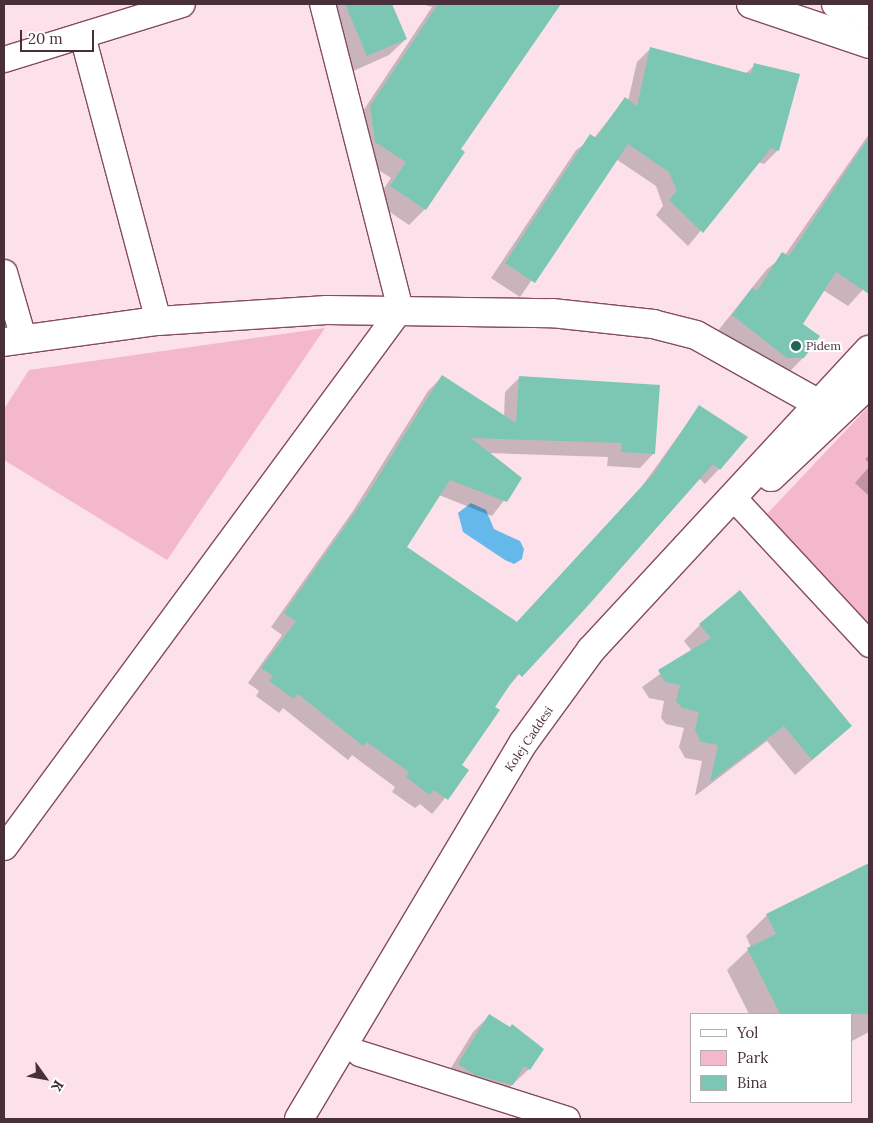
<!DOCTYPE html>
<html>
<head>
<meta charset="utf-8">
<style>
	body { margin:0 }
	#map { position:relative; width:873px; height:1123px; overflow:hidden; background:#fde1ea; font-family:Lora,serif }
	div>[style] { position:absolute }
	.green>* { inset:0; background:#f3b8cc }
	.water>* { inset:0; background:#65b9ea }
	.shadow>* { inset:0; background:#0003 }
	.building>* { inset:0; background:#7bc7b4 }
	.roads { filter:drop-shadow(1px 0 #844c61) drop-shadow(-1px 0 #844c61) drop-shadow(0 1px #844c61) drop-shadow(0 -1px #844c61) }
	.minor>* { height:25px; margin:-12.5px; padding:0 12.5px; transform-origin:12.5px; border-radius:12.5px; background:#fff }
	.tertiary>* { height:28px; margin:-14px; padding:0 14px; transform-origin:14px; border-radius:14px; background:#fff }
	.dots>* { width:14px; height:14px; translate:-50% -50%; box-sizing:border-box; border:2px solid #fff; border-radius:50% }
	span { translate:-50% -50%; white-space:nowrap; text-align:center; line-height:1.15; -webkit-text-stroke:4px #fff; paint-order:stroke }
	.poi-label { font-size:12px; color:#492f39 }
	.left { translate:0 -50%; text-align:left }
	.street-label { font-size:12px; color:#492f39 }
	.frame { position:absolute; inset:0; border:5px solid #492f39; pointer-events:none }
	.legend { position:absolute; left:690px; top:1013px; width:162px; height:90px; box-sizing:border-box; background:#fff; border:1px solid #b6acb0; margin:0; padding:6px 9px; list-style:none; font-size:15px; color:#492f39 }
	.legend li { display:flex; align-items:center; gap:10px; height:25px }
	.legend b { width:25px; border:1px solid #b6acb0 }
	.north { position:absolute; left:20px; top:1053px; width:50px; height:50px; -webkit-text-stroke:4px #fff; paint-order:stroke; rotate:122deg; font-size:14px; font-weight:700; line-height:20px; text-align:center; color:#492f39 }
	.north::after { content:''; display:block; margin:auto; width:18px; height:22px; background:#492f39; clip-path:polygon(50% 0,100% 100%,50% 72%,0 100%) }
	.scale { position:absolute; left:20px; top:30px; width:74px; height:22px; box-sizing:border-box; border:2px solid #492f39; border-top:0; padding-left:6px; font-size:15px; line-height:18px; white-space:nowrap; color:#492f39; -webkit-text-stroke:4px #fff; paint-order:stroke }
</style>
</head>
<body>
<div id="map">
	<div class="green">
		<i style="clip-path:polygon(325px 328px,167px 560px,4px 460px,4px 409px,29px 370px)"></i>
		<i style="clip-path:polygon(869px 406px,869px 630px,766px 515px)"></i>
	</div>
	<div class="water">
		<i style="clip-path:polygon(471px 503px,486px 510px,494px 529px,520px 541px,524px 549px,522px 559px,514px 564px,505px 560px,463px 532px,458px 513px)"></i>
	</div>
	<div class="shadow">
		<i style="clip-path:polygon(329px 4px,391px 4px,406px 39px,389px 55px,351px 72px)"></i>
		<i style="clip-path:polygon(421px 4px,560px 4px,459px 149px,463px 152px,425px 209px,409px 225px,375px 202px,391px 178px,360px 158px,355px 123px,432px 7px)"></i>
		<i style="clip-path:polygon(651px 48px,745px 74px,755px 65px,778px 150px,764px 164px,758px 162px,688px 246px,656px 215px,663px 206px,656px 186px,616px 159px,520px 297px,491px 278px,576px 150px,594px 138px,625px 99px,628px 101px,637px 62px)"></i>
		<i style="clip-path:polygon(869px 134px,869px 283px,848px 306px,823px 290px,801px 324px,804px 357px,788px 373px,717px 332px,767px 269px,785px 255px)"></i>
		<i style="clip-path:polygon(442px 377px,504px 417px,505px 392px,520px 377px,654px 453px,640px 468px,607px 466px,608px 457px,489px 453px,521px 478px,492px 516px,439px 495px,406px 547px,516px 623px,640px 489px,699px 407px,719px 469px,705px 484px,699px 478px,506px 689px,460px 765px,468px 770px,432px 814px,420px 804px,415px 808px,392px 792px,395px 787px,352px 755px,348px 760px,283px 708px,279px 713px,256px 696px,259px 691px,248px 683px,282px 635px,271px 627px,353px 511px,428px 391px)"></i>
		<i style="clip-path:polygon(869px 455px,869px 463px,865px 459px)"></i>
		<i style="clip-path:polygon(869px 467px,869px 496px,855px 483px)"></i>
		<i style="clip-path:polygon(700px 625px,851px 726px,795px 775px,767px 741px,695px 796px,702px 761px,685px 758px,679px 747px,684px 728px,666px 724px,661px 718px,664px 701px,649px 698px,642px 687px,692px 651px,684px 641px)"></i>
		<i style="clip-path:polygon(869px 864px,869px 1032px,852px 1041px,852px 1014px,749px 1014px,727px 970px,751px 947px,746px 936px,767px 915px)"></i>
		<i style="clip-path:polygon(489px 1016px,529px 1069px,496px 1100px,443px 1081px,473px 1032px)"></i>
	</div>
	<div class="building">
		<i style="clip-path:polygon(345px 4px,392px 4px,407px 39px,367px 56px)"></i>
		<i style="clip-path:polygon(438px 4px,561px 4px,461px 149px,465px 152px,426px 210px,390px 186px,406px 162px,375px 142px,370px 106px)"></i>
		<i style="clip-path:polygon(650px 47px,751px 74px,754px 63px,800px 74px,779px 151px,771px 148px,703px 233px,669px 200px,677px 191px,669px 172px,628px 144px,535px 283px,505px 263px,590px 134px,596px 138px,625px 97px,637px 106px)"></i>
		<i style="clip-path:polygon(869px 137px,869px 294px,836px 272px,803px 324px,820px 336px,804px 358px,787px 358px,732px 315px,752px 288px,757px 291px,782px 252px,789px 256px)"></i>
		<i style="clip-path:polygon(442px 375px,516px 423px,519px 376px,660px 385px,655px 454px,621px 452px,622px 443px,471px 438px,522px 478px,507px 502px,450px 480px,407px 547px,517px 622px,654px 473px,699px 405px,748px 437px,720px 470px,713px 464px,585px 609px,522px 677px,518px 673px,495px 707px,500px 710px,462px 765px,469px 770px,448px 800px,434px 790px,430px 795px,406px 777px,409px 772px,367px 742px,363px 746px,298px 694px,294px 699px,269px 681px,273px 676px,261px 668px,296px 621px,284px 613px,367px 495px)"></i>
		<i style="clip-path:polygon(740px 590px,852px 726px,812px 760px,784px 726px,710px 782px,718px 745px,701px 742px,695px 730px,699px 712px,682px 708px,676px 701px,680px 685px,665px 682px,658px 670px,711px 638px,699px 624px)"></i>
		<i style="clip-path:polygon(869px 863px,869px 1014px,780px 1014px,747px 948px,776px 934px,766px 914px)"></i>
		<i style="clip-path:polygon(489px 1014px,510px 1027px,512px 1024px,544px 1049px,530px 1070px,524px 1066px,513px 1085px,475px 1075px,458px 1064px)"></i>
	</div>
	<div class="roads">
		<div class="minor">
			<i style="left:82px;top:35px;width:296px;rotate:75.1deg"></i>
			<i style="left:4px;top:59px;width:186px;rotate:-17.2deg"></i>
			<i style="left:4px;top:272px;width:69px;rotate:73.9deg"></i>
			<i style="left:740px;top:505px;width:190px;rotate:47.1deg"></i>
			<i style="left:4px;top:847px;width:668px;rotate:-53.64deg"></i>
			<i style="left:400px;top:309px;width:315px;rotate:-104.3deg"></i>
			<i style="left:359px;top:1053px;width:218px;rotate:17.6deg"></i>
		</div>
		<div class="tertiary">
			<i style="left:751px;top:4px;width:125px;rotate:18.7deg"></i>
			<i style="left:836px;top:4px;width:35px;rotate:18deg"></i>
			<i style="left:4px;top:342px;width:155px;rotate:-7.8deg"></i>
			<i style="left:158px;top:321px;width:169px;rotate:-3.7deg"></i>
			<i style="left:327px;top:310px;width:225px;rotate:0.8deg"></i>
			<i style="left:552px;top:313px;width:102px;rotate:6.2deg"></i>
			<i style="left:653px;top:324px;width:44px;rotate:14.3deg"></i>
			<i style="left:696px;top:335px;width:157px;rotate:29.3deg"></i>
			<i style="left:771px;top:477px;width:135px;rotate:-43.5deg"></i>
			<i style="left:299px;top:1119px;width:439px;rotate:-59.2deg"></i>
			<i style="left:524px;top:742px;width:114px;rotate:-53.9deg"></i>
			<i style="left:591px;top:650px;width:409px;rotate:-47.2deg"></i>
		</div>
	</div>
	<div class="dots">
		<i style="left:796px;top:346px;background:#216557"></i>
	</div>
	<div class="poi-label">
		<span class="left" style="left:806px;top:346px">Pidem</span>
	</div>
	<div class="street-label">
		<span style="left:529px;top:739px;rotate:-56deg">Kolej Caddesi</span>
	</div>
	<div class="frame"></div>
	<ul class="legend">
	<li><b style="height:6px;background:#fff"></b>Yol</li>
	<li><b style="height:14px;background:#f3b8cc"></b>Park</li>
	<li><b style="height:14px;background:#7bc7b4"></b>Bina</li>
	</ul>
	<div class="north">K</div>
	<div class="scale">20 m</div>
</div>
</body>
</html>
